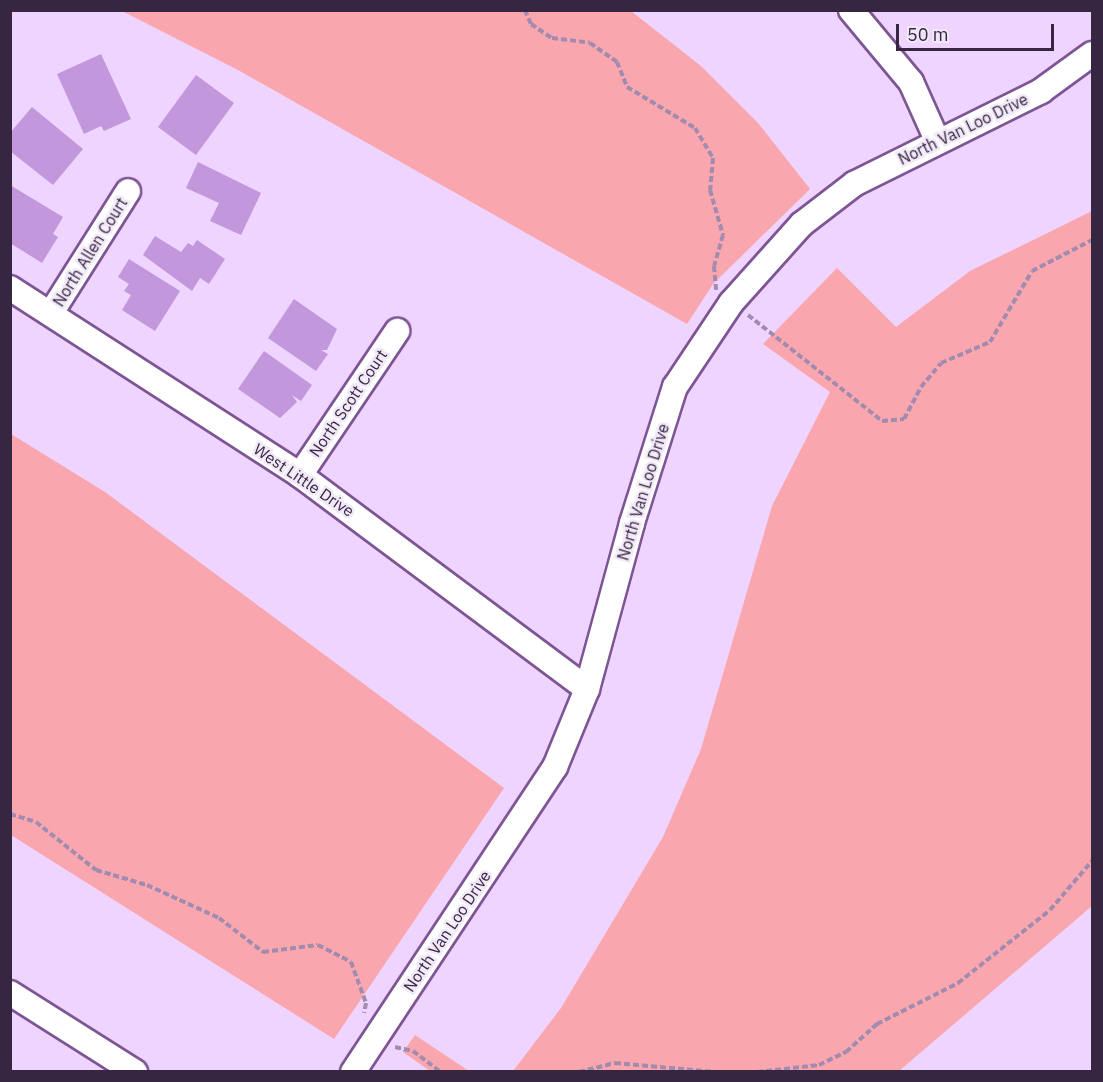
<!DOCTYPE html>
<html>
<head>
<meta charset="utf-8">
<style>
	body { margin:0 }
	#map { position:relative; width:1103px; height:1082px; overflow:hidden; background:#eed4fe; font-family:"IBM Plex Sans",sans-serif }
	div>[style] { position:absolute }
	.green>* { inset:0; background:#f9a6af }
	.building>* { inset:0; background:#c297db }
	.path>* { height:4px; margin-top:-2px; transform-origin:0; background:repeating-linear-gradient(90deg,#a18baf 0 6px,transparent 0 9px) }
	.roads { filter:drop-shadow(2px 0 #7d5594) drop-shadow(-2px 0 #7d5594) drop-shadow(0 2px #7d5594) drop-shadow(0 -2px #7d5594) }
	.street>* { height:24px; margin:-12px; padding:0 12px; transform-origin:12px; border-radius:12px; background:#fff }
	span { translate:-50% -50%; white-space:nowrap; text-align:center; line-height:1.15; -webkit-text-stroke:5px #f1e9f7; paint-order:stroke }
	.street-label { font-size:16px; color:#372641 }
	.frame { position:absolute; inset:0; border:12px solid #372641; pointer-events:none }
	.scale { position:absolute; left:896px; top:24px; width:158px; height:27px; box-sizing:border-box; border:3px solid #372641; border-top:0; padding-left:8px; font-size:18px; line-height:21px; white-space:nowrap; color:#372641; -webkit-text-stroke:4px #f1e9f7; paint-order:stroke }
</style>
</head>
<body>
<div id="map">
	<div class="green">
		<i style="clip-path:polygon(122px 11px,631px 11px,701px 66px,758px 123px,810px 189px,713px 284px,687px 324px,238px 70px)"></i>
		<i style="clip-path:polygon(1092px 211px,1092px 906px,899px 1071px,513px 1071px,561px 1008px,663px 837px,701px 749px,772px 506px,830px 392px,763px 344px,837px 268px,896px 327px,970px 271px)"></i>
		<i style="clip-path:polygon(11px 434px,105px 492px,504px 788px,334px 1039px,11px 835px)"></i>
		<i style="clip-path:polygon(415px 1035px,469px 1071px,430px 1071px,403px 1052px)"></i>
	</div>
	<div class="building">
		<i style="clip-path:polygon(101px 54px,131px 119px,104px 131px,101px 126px,84px 134px,57px 74px)"></i>
		<i style="clip-path:polygon(196px 75px,234px 103px,196px 155px,158px 127px)"></i>
		<i style="clip-path:polygon(32px 107px,83px 149px,53px 185px,10px 151px,10px 133px)"></i>
		<i style="clip-path:polygon(198px 162px,261px 193px,241px 235px,210px 221px,219px 203px,186px 188px)"></i>
		<i style="clip-path:polygon(10px 185px,63px 217px,53px 234px,58px 237px,42px 263px,10px 243px)"></i>
		<i style="clip-path:polygon(155px 236px,181px 252px,188px 243px,193px 246px,197px 240px,225px 259px,209px 284px,200px 278px,192px 291px,143px 255px)"></i>
		<i style="clip-path:polygon(129px 259px,180px 291px,155px 331px,122px 310px,131px 295px,124px 291px,129px 284px,118px 277px)"></i>
		<i style="clip-path:polygon(294px 299px,337px 329px,327px 350px,321px 350px,328px 354px,316px 371px,268px 338px)"></i>
		<i style="clip-path:polygon(264px 351px,312px 385px,301px 401px,292px 395px,297px 402px,280px 418px,238px 389px)"></i>
	</div>
	<div class="path">
		<i style="left:525px;top:10px;width:15px;rotate:67deg"></i>
		<i style="left:531px;top:24px;width:25px;rotate:34deg"></i>
		<i style="left:552px;top:38px;width:38px;rotate:7deg"></i>
		<i style="left:590px;top:43px;width:33px;rotate:35deg"></i>
		<i style="left:617px;top:62px;width:27px;rotate:68deg"></i>
		<i style="left:627px;top:87px;width:79px;rotate:31.1deg"></i>
		<i style="left:695px;top:128px;width:35px;rotate:59deg"></i>
		<i style="left:713px;top:158px;width:32px;rotate:95deg"></i>
		<i style="left:710px;top:190px;width:47px;rotate:73.9deg"></i>
		<i style="left:723px;top:235px;width:32px;rotate:106deg"></i>
		<i style="left:714px;top:266px;width:24px;rotate:85deg"></i>
		<i style="left:748px;top:315px;width:171px;rotate:38.3deg"></i>
		<i style="left:882px;top:421px;width:22px;rotate:-5deg"></i>
		<i style="left:904px;top:419px;width:36px;rotate:-62deg"></i>
		<i style="left:921px;top:387px;width:31px;rotate:-50deg"></i>
		<i style="left:941px;top:363px;width:53px;rotate:-23.2deg"></i>
		<i style="left:990px;top:342px;width:82px;rotate:-59.4deg"></i>
		<i style="left:1032px;top:271px;width:68px;rotate:-27.3deg"></i>
		<i style="left:10px;top:814px;width:27px;rotate:17deg"></i>
		<i style="left:36px;top:822px;width:77px;rotate:38.7deg"></i>
		<i style="left:96px;top:870px;width:53px;rotate:16.4deg"></i>
		<i style="left:147px;top:885px;width:79px;rotate:24.6deg"></i>
		<i style="left:219px;top:918px;width:56px;rotate:37.7deg"></i>
		<i style="left:263px;top:952px;width:55px;rotate:-7.3deg"></i>
		<i style="left:318px;top:945px;width:37px;rotate:27deg"></i>
		<i style="left:351px;top:962px;width:44px;rotate:69.9deg"></i>
		<i style="left:366px;top:1003px;width:10px;rotate:101deg"></i>
		<i style="left:395px;top:1047px;width:18px;rotate:13deg"></i>
		<i style="left:413px;top:1051px;width:35px;rotate:37deg"></i>
		<i style="left:579px;top:1072px;width:37px;rotate:-14deg"></i>
		<i style="left:615px;top:1063px;width:101px;rotate:5.1deg"></i>
		<i style="left:757px;top:1072px;width:62px;rotate:-6.4deg"></i>
		<i style="left:819px;top:1065px;width:30px;rotate:-26deg"></i>
		<i style="left:846px;top:1052px;width:42px;rotate:-42.1deg"></i>
		<i style="left:877px;top:1024px;width:91px;rotate:-26.8deg"></i>
		<i style="left:958px;top:983px;width:117px;rotate:-38.4deg"></i>
		<i style="left:1050px;top:910px;width:65px;rotate:-49.4deg"></i>
	</div>
	<div class="roads">
		<div class="street">
			<i style="left:851px;top:10px;width:94px;rotate:50.2deg"></i>
			<i style="left:911px;top:82px;width:64px;rotate:65.9deg"></i>
			<i style="left:10px;top:288px;width:345px;rotate:32.8deg"></i>
			<i style="left:300px;top:475px;width:358px;rotate:36.7deg"></i>
			<i style="left:51px;top:313px;width:144px;rotate:-57.7deg"></i>
			<i style="left:300px;top:475px;width:174px;rotate:-56deg"></i>
			<i style="left:10px;top:993px;width:148px;rotate:32.3deg"></i>
			<i style="left:353px;top:1072px;width:366px;rotate:-56.5deg"></i>
			<i style="left:555px;top:767px;width:84px;rotate:-67.7deg"></i>
			<i style="left:587px;top:689px;width:172px;rotate:-74.8deg"></i>
			<i style="left:632px;top:523px;width:143px;rotate:-72.5deg"></i>
			<i style="left:675px;top:387px;width:101px;rotate:-56.3deg"></i>
			<i style="left:731px;top:303px;width:106px;rotate:-48.1deg"></i>
			<i style="left:802px;top:224px;width:66px;rotate:-37.6deg"></i>
			<i style="left:854px;top:184px;width:209px;rotate:-26.4deg"></i>
			<i style="left:1041px;top:91px;width:63px;rotate:-36deg"></i>
		</div>
	</div>
	<div class="street-label">
		<span style="left:963px;top:129px;rotate:-26deg">North Van Loo Drive</span>
		<span style="left:90px;top:252px;rotate:-58deg">North Allen Court</span>
		<span style="left:348px;top:403px;rotate:-56deg">North Scott Court</span>
		<span style="left:304px;top:480px;rotate:34deg">West Little Drive</span>
		<span style="left:643px;top:492px;rotate:-73deg">North Van Loo Drive</span>
		<span style="left:447px;top:931px;rotate:-56deg">North Van Loo Drive</span>
	</div>
	<div class="frame"></div>
	<div class="scale">50 m</div>
</div>
</body>
</html>
